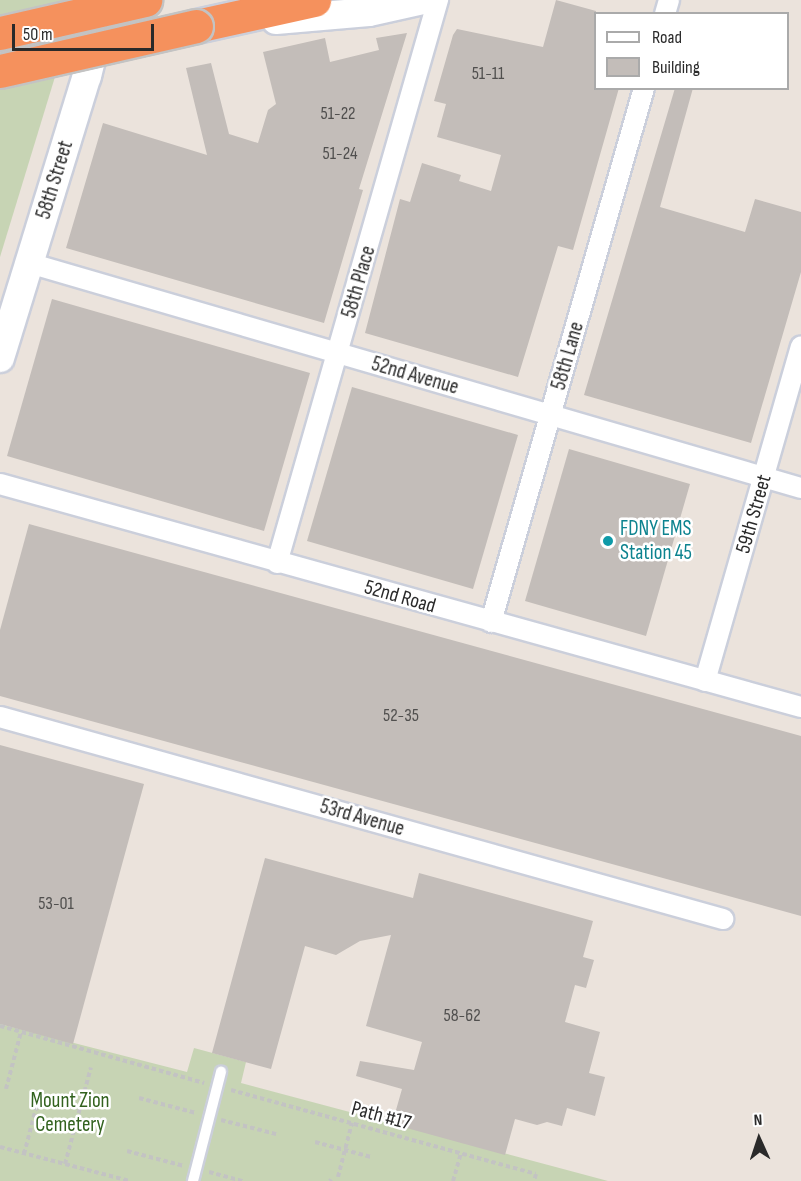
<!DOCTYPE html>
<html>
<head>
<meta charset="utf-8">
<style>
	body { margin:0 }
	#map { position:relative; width:801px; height:1181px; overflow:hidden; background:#ebe3dc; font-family:"Sofia Sans Condensed",sans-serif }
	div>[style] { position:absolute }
	.cemetery>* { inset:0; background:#c7d4b4 }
	.building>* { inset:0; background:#c3bdb9 }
	.path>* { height:4px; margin-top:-2px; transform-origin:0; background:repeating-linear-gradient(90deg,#c3c3c3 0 4.5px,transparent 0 7.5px) }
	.roads { filter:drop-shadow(2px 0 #cbcfdb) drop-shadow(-2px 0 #cbcfdb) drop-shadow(0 2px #cbcfdb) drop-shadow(0 -2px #cbcfdb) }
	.service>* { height:10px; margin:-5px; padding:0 5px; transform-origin:5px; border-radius:5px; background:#fff }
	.minor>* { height:20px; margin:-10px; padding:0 10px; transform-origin:10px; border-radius:10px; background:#fff }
	.secondary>* { height:28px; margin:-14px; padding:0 14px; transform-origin:14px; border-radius:14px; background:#fff }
	.motorway>* { height:33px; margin:-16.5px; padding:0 16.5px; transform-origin:16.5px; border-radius:16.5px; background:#f5915d }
	.bridges { filter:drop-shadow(2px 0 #c3c3c3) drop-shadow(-2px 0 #c3c3c3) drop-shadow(0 2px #c3c3c3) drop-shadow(0 -2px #c3c3c3) }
	.motorway-bridge>* { height:33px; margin:-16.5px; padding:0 16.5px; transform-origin:16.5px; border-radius:16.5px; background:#f5915d }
	.dots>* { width:16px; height:16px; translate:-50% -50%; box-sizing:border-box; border:3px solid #fff; border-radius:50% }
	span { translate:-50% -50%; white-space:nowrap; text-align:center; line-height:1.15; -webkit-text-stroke:5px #fff; paint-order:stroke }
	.number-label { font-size:18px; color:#504f4e }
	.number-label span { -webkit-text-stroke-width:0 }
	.street-label { font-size:21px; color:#2a2a2a }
	.culture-label { font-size:21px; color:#0d838f }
	.left { translate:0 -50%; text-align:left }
	.park-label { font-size:21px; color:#32621e }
	.legend { position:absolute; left:594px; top:12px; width:195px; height:78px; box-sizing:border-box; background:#fff; border:2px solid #aaa; margin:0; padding:8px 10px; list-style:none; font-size:18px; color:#2a2a2a }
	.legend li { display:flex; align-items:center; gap:12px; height:30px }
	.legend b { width:30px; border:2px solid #aaa }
	.north { position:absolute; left:729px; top:1109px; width:60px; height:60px; -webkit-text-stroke:4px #fff; paint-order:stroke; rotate:357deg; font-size:16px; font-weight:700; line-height:24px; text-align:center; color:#2a2a2a }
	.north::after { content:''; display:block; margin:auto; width:21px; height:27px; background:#2a2a2a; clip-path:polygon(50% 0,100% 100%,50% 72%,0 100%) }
	.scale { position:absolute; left:12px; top:24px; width:142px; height:27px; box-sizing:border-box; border:3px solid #2a2a2a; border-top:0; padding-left:8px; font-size:18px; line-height:21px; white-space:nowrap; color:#2a2a2a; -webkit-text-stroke:4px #fff; paint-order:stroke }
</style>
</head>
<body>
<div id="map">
	<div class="cemetery">
		<i style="clip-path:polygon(0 0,74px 0,0 18px)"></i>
		<i style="clip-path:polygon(58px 67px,0 257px,0 80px)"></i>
		<i style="clip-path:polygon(0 1024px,187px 1072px,194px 1048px,246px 1062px,241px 1083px,608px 1181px,0 1181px)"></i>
	</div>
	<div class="building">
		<i style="clip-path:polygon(556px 0,596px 11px,596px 88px,619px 88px,573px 250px,558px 246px,518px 377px,365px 333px,400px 199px,410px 202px,422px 163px,461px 175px,459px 181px,491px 191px,501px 155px,437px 137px,446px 104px,434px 101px,453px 35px,457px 29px,543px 47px)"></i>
		<i style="clip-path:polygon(407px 33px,359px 189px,363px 190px,324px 323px,66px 248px,103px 123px,207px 155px,186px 68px,211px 63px,229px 134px,258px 143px,268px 110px,276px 104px,263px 52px,325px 38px,330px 62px,379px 50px,376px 38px)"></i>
		<i style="clip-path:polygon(675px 88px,693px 88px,660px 207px,745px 232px,755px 199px,801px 212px,801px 272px,751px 443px,584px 395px)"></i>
		<i style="clip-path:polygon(52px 299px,310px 373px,264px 531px,7px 456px)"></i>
		<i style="clip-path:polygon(352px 387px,518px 435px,473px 589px,307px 541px)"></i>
		<i style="clip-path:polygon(569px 449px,690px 484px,646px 636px,525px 601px)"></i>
		<i style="clip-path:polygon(29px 524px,801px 736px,801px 916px,0 696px,0 630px)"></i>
		<i style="clip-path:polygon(0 745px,144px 784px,73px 1044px,0 1024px)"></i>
		<i style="clip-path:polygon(265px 858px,413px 898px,419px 873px,593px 921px,583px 957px,594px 960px,586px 988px,575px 985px,565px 1022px,600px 1032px,589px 1073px,605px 1077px,595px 1116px,567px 1108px,562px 1126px,547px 1122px,537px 1125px,515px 1119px,505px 1155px,392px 1124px,402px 1089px,356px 1076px,360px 1061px,414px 1070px,422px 1042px,366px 1026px,391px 935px,360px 941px,336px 955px,305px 946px,271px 1069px,212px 1053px)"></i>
	</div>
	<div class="path">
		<i style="left:0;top:1026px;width:212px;rotate:15.6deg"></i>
		<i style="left:6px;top:1089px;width:59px;rotate:-75.3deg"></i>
		<i style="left:231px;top:1090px;width:316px;rotate:15.4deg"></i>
		<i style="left:536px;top:1174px;width:7px;rotate:106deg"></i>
		<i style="left:139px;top:1098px;width:59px;rotate:14.7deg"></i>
		<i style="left:221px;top:1120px;width:57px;rotate:14.3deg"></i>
		<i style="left:315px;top:1142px;width:58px;rotate:15deg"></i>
		<i style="left:0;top:1147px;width:134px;rotate:14.7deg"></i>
		<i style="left:127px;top:1151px;width:59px;rotate:14.7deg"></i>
		<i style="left:24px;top:1154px;width:55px;rotate:-75.2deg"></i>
		<i style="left:65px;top:1164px;width:100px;rotate:-75deg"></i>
		<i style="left:209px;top:1172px;width:35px;rotate:15deg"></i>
		<i style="left:338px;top:1177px;width:56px;rotate:-75.5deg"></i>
		<i style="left:330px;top:1181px;width:2px;rotate:-63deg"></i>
		<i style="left:453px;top:1181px;width:29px;rotate:-74deg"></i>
	</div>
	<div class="roads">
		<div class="service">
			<i style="left:193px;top:1181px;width:113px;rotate:-75.6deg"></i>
		</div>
		<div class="minor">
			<i style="left:665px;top:14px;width:15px;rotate:-74deg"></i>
			<i style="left:29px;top:263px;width:804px;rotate:16.25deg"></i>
			<i style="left:0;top:484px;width:831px;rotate:15.56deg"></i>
			<i style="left:277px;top:563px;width:586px;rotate:-74.04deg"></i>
			<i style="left:491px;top:622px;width:555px;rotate:-74.01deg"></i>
			<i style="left:705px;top:681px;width:348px;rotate:-74deg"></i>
			<i style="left:0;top:717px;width:751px;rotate:15.61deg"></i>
		</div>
		<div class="secondary">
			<i style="left:276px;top:20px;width:93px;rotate:-4.9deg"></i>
			<i style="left:369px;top:12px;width:55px;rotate:-12.5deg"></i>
			<i style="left:0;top:358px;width:295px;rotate:-72.9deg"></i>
			<i style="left:87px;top:76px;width:78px;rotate:-76deg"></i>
		</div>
		<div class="motorway">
			<i style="left:196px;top:26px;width:121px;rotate:-12.4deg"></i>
		</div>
	</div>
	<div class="bridges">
		<div class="motorway-bridge">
			<i style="left:0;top:33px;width:149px;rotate:-12.8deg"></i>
			<i style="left:0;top:71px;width:201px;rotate:-12.9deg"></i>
		</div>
	</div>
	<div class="dots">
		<i style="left:608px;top:541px;background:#0f9aa8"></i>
	</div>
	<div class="number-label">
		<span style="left:488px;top:74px">51-11</span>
		<span style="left:338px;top:114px">51-22</span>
		<span style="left:340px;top:154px">51-24</span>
		<span style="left:401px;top:716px">52-35</span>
		<span style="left:56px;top:904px">53-01</span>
		<span style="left:462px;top:1016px">58-62</span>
	</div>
	<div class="street-label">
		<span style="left:55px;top:180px;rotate:-73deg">58th Street</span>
		<span style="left:359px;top:282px;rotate:-74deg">58th Place</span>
		<span style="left:568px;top:356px;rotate:-74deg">58th Lane</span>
		<span style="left:415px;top:376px;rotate:16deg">52nd Avenue</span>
		<span style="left:754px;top:514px;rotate:-74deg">59th Street</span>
		<span style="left:400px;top:597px;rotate:16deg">52nd Road</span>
		<span style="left:362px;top:818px;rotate:16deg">53rd Avenue</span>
		<span style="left:381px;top:1116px;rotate:15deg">Path #17</span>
	</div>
	<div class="culture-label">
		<span class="left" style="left:620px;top:541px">FDNY EMS<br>Station 45</span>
	</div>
	<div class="park-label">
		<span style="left:70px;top:1113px">Mount Zion<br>Cemetery</span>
	</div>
	<ul class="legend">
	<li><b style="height:8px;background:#fff"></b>Road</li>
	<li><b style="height:16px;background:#c3bdb9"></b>Building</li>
	</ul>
	<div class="north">N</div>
	<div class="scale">50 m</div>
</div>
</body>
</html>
